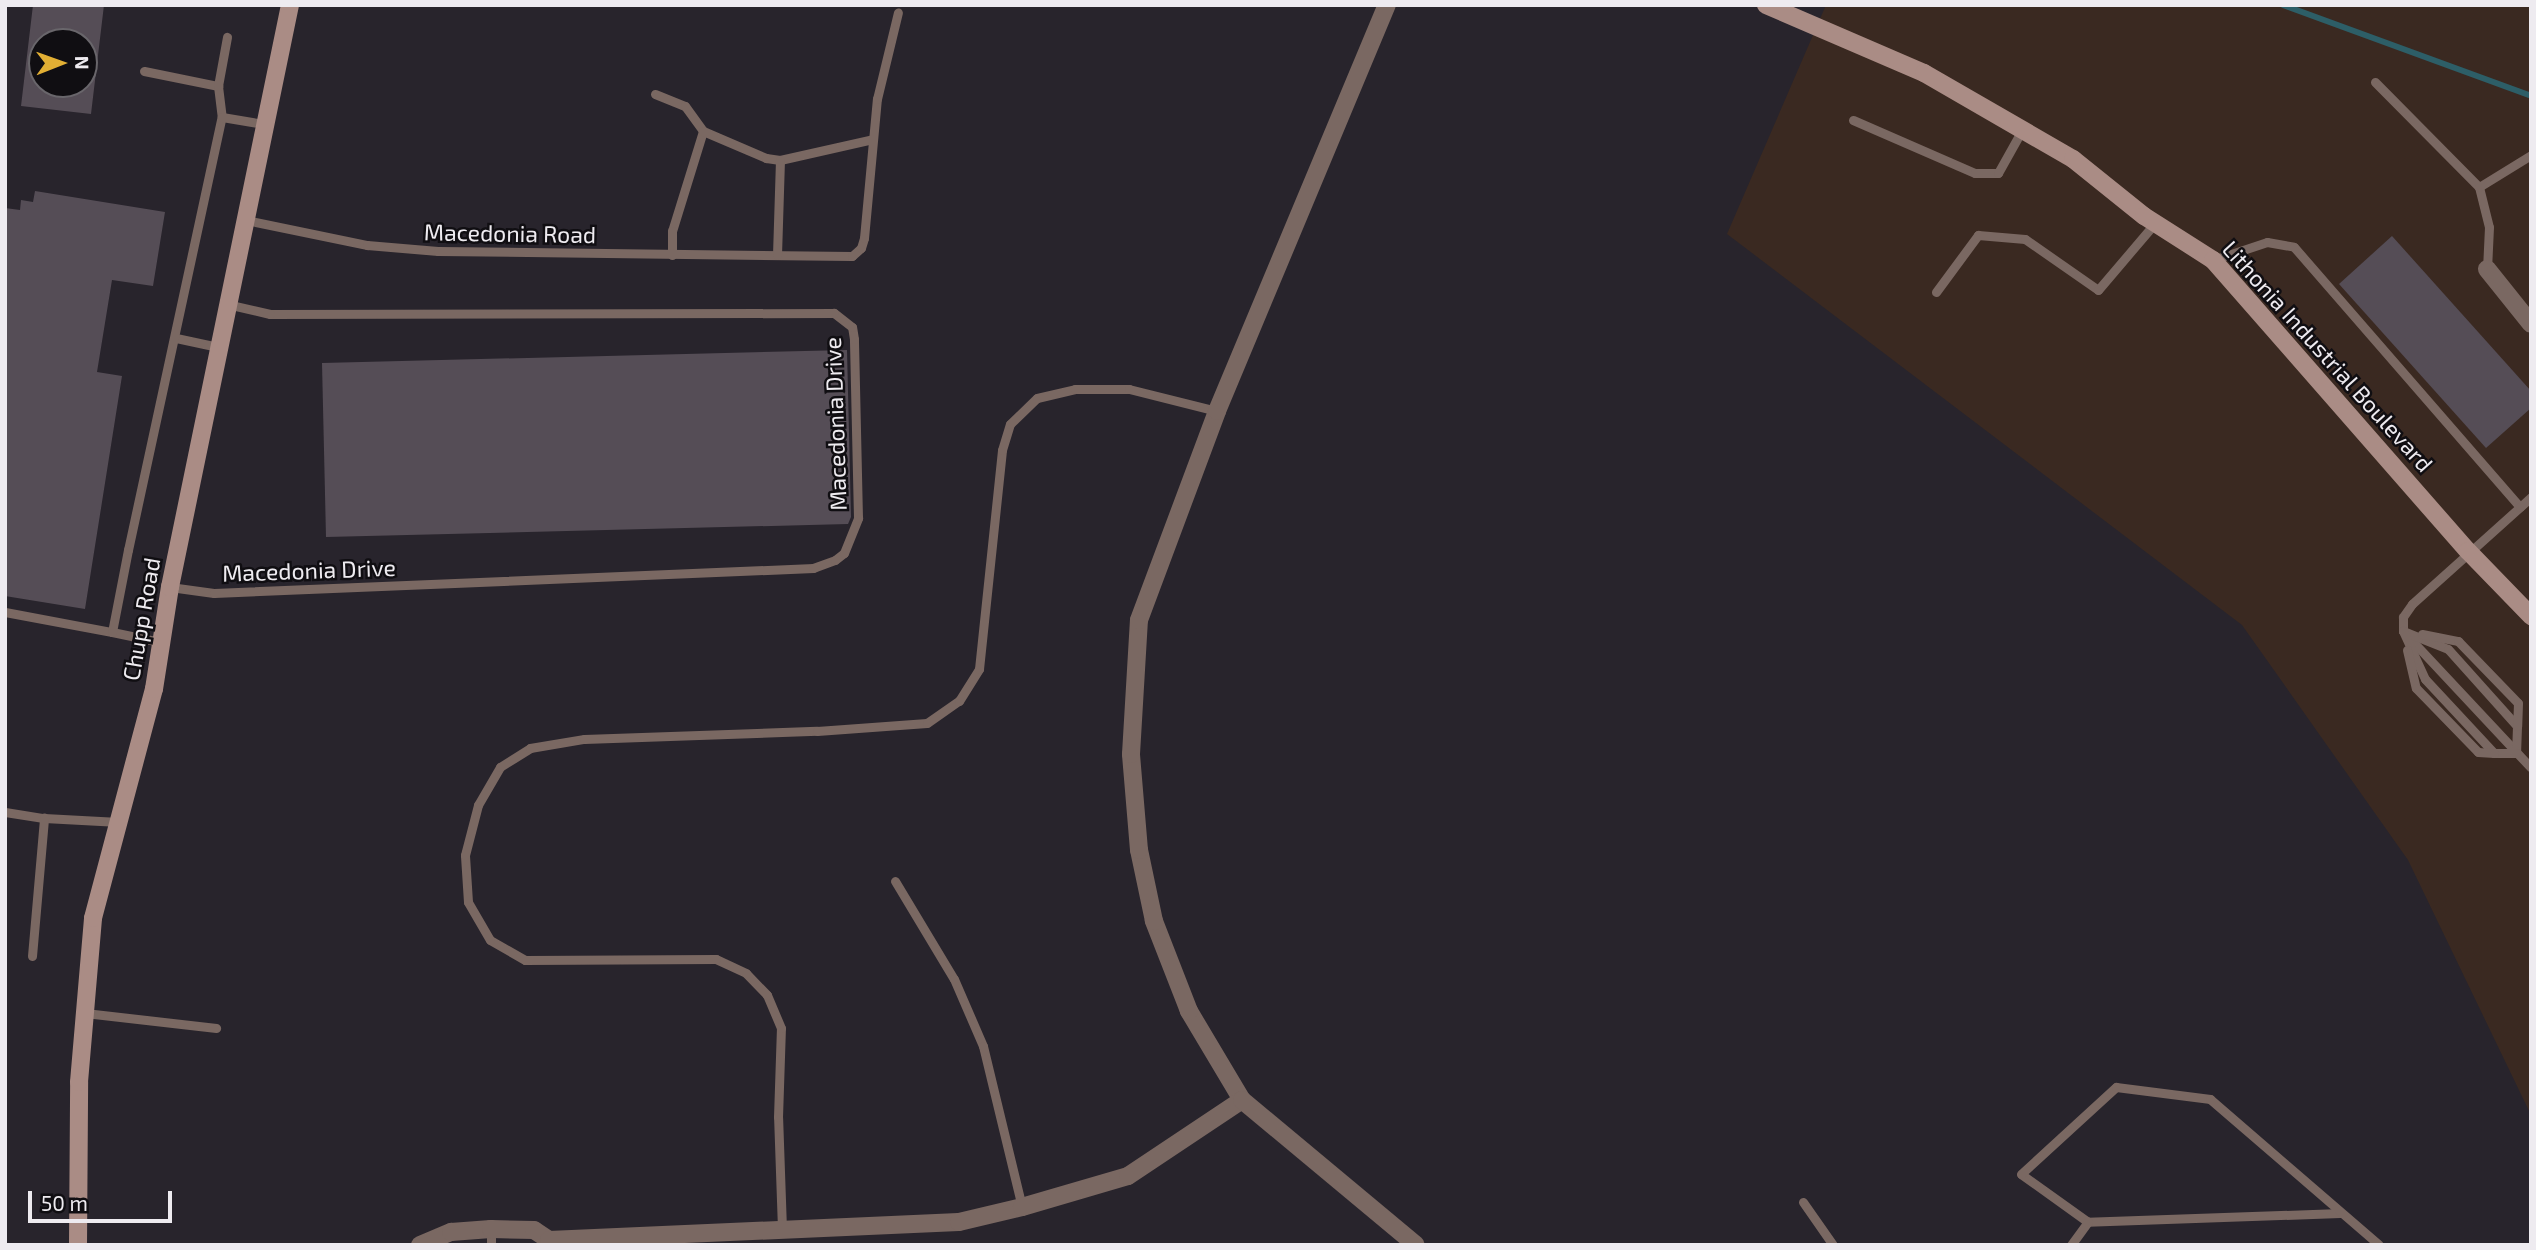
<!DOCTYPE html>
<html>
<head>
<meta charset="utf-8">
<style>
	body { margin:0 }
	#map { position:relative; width:2536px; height:1250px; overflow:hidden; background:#28242c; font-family:"Exo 2",sans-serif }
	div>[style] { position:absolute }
	.commercial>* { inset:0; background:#3a2921 }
	.stream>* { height:6px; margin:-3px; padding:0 3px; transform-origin:3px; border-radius:3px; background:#2d5e67 }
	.building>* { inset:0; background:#554d56 }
	.lane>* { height:9px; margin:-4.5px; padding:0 4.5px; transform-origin:4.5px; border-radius:4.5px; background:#7a6862 }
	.street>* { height:18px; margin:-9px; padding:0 9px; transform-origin:9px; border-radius:9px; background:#7a6862 }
	.secondary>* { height:18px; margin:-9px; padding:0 9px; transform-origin:9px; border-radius:9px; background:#aa8c85 }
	span { translate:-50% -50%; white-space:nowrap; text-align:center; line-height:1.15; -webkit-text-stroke:5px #100e12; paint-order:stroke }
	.street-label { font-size:23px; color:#eeebf0 }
	.frame { position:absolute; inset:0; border:7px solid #eeebf0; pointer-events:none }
	.north { position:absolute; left:28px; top:28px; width:70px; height:70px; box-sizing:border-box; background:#100e12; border:2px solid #69666b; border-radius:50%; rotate:89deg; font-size:19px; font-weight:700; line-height:28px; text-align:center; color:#eeebf0 }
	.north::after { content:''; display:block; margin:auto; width:24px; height:32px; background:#e2af34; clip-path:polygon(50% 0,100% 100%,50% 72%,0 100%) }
	.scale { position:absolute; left:28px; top:1191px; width:144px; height:32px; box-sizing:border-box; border:4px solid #eeebf0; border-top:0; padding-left:9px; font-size:21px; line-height:24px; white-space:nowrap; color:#eeebf0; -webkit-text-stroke:5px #100e12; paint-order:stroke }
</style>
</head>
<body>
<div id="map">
	<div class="commercial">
		<i style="clip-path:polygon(1826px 5px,2531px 5px,2531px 1115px,2408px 860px,2242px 625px,1727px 234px)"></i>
	</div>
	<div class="stream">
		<i style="left:2283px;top:5px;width:264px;rotate:20.1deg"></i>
	</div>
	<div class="building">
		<i style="clip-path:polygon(evenodd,33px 5px,104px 5px,91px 114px,21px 106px,33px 5px,42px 42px,84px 42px,84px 84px,42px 84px,42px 42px)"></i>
		<i style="clip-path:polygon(35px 191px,165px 212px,153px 286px,112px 280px,97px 372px,122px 376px,85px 609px,5px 596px,5px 208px,20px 210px,21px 200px,33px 202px)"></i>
		<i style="clip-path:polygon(2392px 236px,2531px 391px,2531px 408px,2486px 448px,2339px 284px)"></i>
		<i style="clip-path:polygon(847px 350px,851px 517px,848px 524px,326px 537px,322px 363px)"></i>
	</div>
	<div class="lane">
		<i style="left:144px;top:71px;width:76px;rotate:11.5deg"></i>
		<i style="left:218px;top:86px;width:31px;rotate:83deg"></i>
		<i style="left:2375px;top:82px;width:148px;rotate:45.3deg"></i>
		<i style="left:2479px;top:187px;width:41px;rotate:76deg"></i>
		<i style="left:2489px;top:227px;width:42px;rotate:92.7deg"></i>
		<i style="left:218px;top:86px;width:50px;rotate:-79.6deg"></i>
		<i style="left:655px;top:94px;width:32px;rotate:22deg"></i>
		<i style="left:685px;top:106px;width:31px;rotate:54deg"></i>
		<i style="left:703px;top:131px;width:105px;rotate:107.2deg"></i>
		<i style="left:672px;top:231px;width:24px;rotate:90deg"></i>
		<i style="left:1853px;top:120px;width:133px;rotate:23.5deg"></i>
		<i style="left:1975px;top:173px;width:23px"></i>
		<i style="left:1998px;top:173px;width:49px;rotate:-60.8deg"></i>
		<i style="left:703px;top:131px;width:69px;rotate:23.2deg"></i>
		<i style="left:766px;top:158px;width:14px;rotate:8deg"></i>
		<i style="left:780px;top:160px;width:95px;rotate:-12.7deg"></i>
		<i style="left:2479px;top:187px;width:61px;rotate:-31.6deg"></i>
		<i style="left:246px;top:220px;width:124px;rotate:11.7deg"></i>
		<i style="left:367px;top:245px;width:71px;rotate:4.8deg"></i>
		<i style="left:438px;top:251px;width:414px;rotate:0.7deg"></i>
		<i style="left:852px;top:256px;width:12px;rotate:-42deg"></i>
		<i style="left:861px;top:248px;width:10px;rotate:-73deg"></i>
		<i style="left:864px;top:238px;width:140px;rotate:-84.7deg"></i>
		<i style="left:877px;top:99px;width:89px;rotate:-76.4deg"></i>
		<i style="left:777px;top:255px;width:95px;rotate:-88.2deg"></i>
		<i style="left:2213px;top:260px;width:57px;rotate:-18.4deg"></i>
		<i style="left:2267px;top:242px;width:27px;rotate:10deg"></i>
		<i style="left:2294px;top:247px;width:344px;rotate:49deg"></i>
		<i style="left:2520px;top:507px;width:145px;rotate:138.1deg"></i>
		<i style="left:2412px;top:604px;width:16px;rotate:125deg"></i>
		<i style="left:2403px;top:617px;width:14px;rotate:90deg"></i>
		<i style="left:2403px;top:631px;width:187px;rotate:46.9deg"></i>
		<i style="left:1936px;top:292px;width:71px;rotate:-53.6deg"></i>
		<i style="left:1978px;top:235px;width:47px;rotate:4.9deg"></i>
		<i style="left:2025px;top:239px;width:89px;rotate:34.9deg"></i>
		<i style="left:2098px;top:290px;width:88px;rotate:-49.6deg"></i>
		<i style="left:176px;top:338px;width:43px;rotate:12.1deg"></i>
		<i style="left:2520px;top:507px;width:15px;rotate:-42deg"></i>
		<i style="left:170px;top:587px;width:44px;rotate:7.8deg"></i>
		<i style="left:214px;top:593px;width:600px;rotate:-2.39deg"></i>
		<i style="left:813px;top:568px;width:23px;rotate:-20deg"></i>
		<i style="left:835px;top:560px;width:11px;rotate:-38deg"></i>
		<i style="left:844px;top:553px;width:38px;rotate:-68deg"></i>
		<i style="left:858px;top:518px;width:179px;rotate:-91.3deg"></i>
		<i style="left:854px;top:339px;width:12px;rotate:-99deg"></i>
		<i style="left:852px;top:327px;width:23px;rotate:-142deg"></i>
		<i style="left:834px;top:313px;width:564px;rotate:179.9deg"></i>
		<i style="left:270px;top:314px;width:44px;rotate:-166.9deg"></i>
		<i style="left:5px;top:612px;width:109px;rotate:10.6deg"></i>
		<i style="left:2403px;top:631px;width:48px;rotate:21.8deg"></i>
		<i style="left:2448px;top:649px;width:103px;rotate:48.1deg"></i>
		<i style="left:2517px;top:726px;width:27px;rotate:92deg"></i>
		<i style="left:2516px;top:753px;width:22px;rotate:180deg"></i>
		<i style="left:2494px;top:753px;width:101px;rotate:-133deg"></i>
		<i style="left:2425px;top:679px;width:53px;rotate:-114.6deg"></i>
		<i style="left:2422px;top:634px;width:37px;rotate:11deg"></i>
		<i style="left:2458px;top:641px;width:86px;rotate:45.9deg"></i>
		<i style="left:2518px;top:703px;width:23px;rotate:92deg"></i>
		<i style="left:160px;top:642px;width:49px;rotate:-168.2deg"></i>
		<i style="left:112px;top:632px;width:84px;rotate:-79deg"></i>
		<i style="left:128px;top:550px;width:443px;rotate:-77.8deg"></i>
		<i style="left:222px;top:117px;width:43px;rotate:9.5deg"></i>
		<i style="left:2407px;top:650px;width:39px;rotate:77deg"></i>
		<i style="left:2416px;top:688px;width:89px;rotate:45.9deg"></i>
		<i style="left:2478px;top:752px;width:16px;rotate:4deg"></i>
		<i style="left:5px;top:812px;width:39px;rotate:9deg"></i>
		<i style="left:44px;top:818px;width:75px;rotate:3.1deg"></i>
		<i style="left:895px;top:881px;width:114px;rotate:59deg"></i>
		<i style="left:954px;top:979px;width:73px;rotate:66.6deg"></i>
		<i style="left:983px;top:1046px;width:166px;rotate:76.4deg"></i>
		<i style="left:32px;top:956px;width:139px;rotate:-85deg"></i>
		<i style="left:85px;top:1013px;width:132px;rotate:6.5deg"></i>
		<i style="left:1803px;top:1202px;width:52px;rotate:55.1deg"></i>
		<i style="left:2340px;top:1213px;width:252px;rotate:178deg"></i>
		<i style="left:2088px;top:1222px;width:82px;rotate:-144.4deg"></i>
		<i style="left:2021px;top:1174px;width:129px;rotate:-42.5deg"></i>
		<i style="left:2116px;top:1087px;width:95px;rotate:7.3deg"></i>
		<i style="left:2210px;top:1099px;width:223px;rotate:40.8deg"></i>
		<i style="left:491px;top:1229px;width:16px;rotate:90deg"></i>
		<i style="left:782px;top:1229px;width:112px;rotate:-92deg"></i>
		<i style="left:778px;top:1117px;width:89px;rotate:-88.1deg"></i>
		<i style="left:781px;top:1028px;width:36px;rotate:-113deg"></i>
		<i style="left:767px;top:995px;width:30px;rotate:-134deg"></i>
		<i style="left:746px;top:973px;width:33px;rotate:-155deg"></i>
		<i style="left:716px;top:959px;width:191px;rotate:179.7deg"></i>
		<i style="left:525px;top:960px;width:40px;rotate:-150.3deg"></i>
		<i style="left:490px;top:940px;width:44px;rotate:-120.1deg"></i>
		<i style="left:468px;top:902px;width:47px;rotate:-93.7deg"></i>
		<i style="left:465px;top:855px;width:52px;rotate:-75.4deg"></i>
		<i style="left:478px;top:805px;width:44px;rotate:-59.9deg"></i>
		<i style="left:500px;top:767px;width:36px;rotate:-32deg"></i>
		<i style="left:530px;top:748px;width:55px;rotate:-9.5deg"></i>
		<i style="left:584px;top:739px;width:233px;rotate:-2deg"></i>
		<i style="left:817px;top:731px;width:110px;rotate:-4.2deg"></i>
		<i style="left:927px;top:723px;width:39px;rotate:-35deg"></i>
		<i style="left:959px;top:701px;width:38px;rotate:-58deg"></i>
		<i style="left:979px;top:669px;width:220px;rotate:-84deg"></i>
		<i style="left:1002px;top:450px;width:27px;rotate:-73deg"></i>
		<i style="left:1010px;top:424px;width:37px;rotate:-44deg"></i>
		<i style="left:1037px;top:398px;width:39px;rotate:-13deg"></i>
		<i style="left:1075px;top:389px;width:54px"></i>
		<i style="left:1129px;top:389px;width:91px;rotate:14deg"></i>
		<i style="left:2071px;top:1245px;width:29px;rotate:-54deg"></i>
	</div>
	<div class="street">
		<i style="left:2487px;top:269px;width:70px;rotate:51.3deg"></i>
		<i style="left:1242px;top:1100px;width:104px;rotate:-120.8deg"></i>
		<i style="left:1189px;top:1011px;width:97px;rotate:-111.3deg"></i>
		<i style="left:1154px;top:921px;width:73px;rotate:-101.9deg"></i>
		<i style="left:1139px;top:850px;width:96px;rotate:-94.8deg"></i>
		<i style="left:1131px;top:754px;width:134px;rotate:-86.6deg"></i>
		<i style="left:1139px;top:620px;width:223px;rotate:-69.5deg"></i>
		<i style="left:1217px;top:411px;width:440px;rotate:-67.3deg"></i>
		<i style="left:420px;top:1245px;width:34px;rotate:-23deg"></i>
		<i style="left:451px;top:1232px;width:40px;rotate:-4.3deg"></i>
		<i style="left:491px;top:1229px;width:43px;rotate:1.3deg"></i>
		<i style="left:534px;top:1230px;width:18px;rotate:34deg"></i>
		<i style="left:549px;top:1240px;width:410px;rotate:-2.5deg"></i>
		<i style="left:959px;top:1222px;width:65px;rotate:-13.4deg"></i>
		<i style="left:1022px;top:1207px;width:110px;rotate:-16.3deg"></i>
		<i style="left:1128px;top:1176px;width:137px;rotate:-33.7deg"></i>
		<i style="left:1242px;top:1100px;width:226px;rotate:39.8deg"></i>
	</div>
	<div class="secondary">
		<i style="left:1766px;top:5px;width:172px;rotate:23.3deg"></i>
		<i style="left:1924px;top:73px;width:172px;rotate:30deg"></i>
		<i style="left:2073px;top:159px;width:91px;rotate:38.8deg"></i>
		<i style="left:2144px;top:216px;width:82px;rotate:32.5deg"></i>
		<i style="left:2213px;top:260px;width:387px;rotate:48.8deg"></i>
		<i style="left:2468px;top:551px;width:91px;rotate:45.9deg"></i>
		<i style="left:78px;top:1245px;width:163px;rotate:-89.6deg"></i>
		<i style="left:79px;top:1082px;width:165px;rotate:-85.1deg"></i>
		<i style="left:93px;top:918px;width:237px;rotate:-75.1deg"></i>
		<i style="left:154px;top:689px;width:103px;rotate:-81.1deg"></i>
		<i style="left:170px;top:587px;width:594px;rotate:-78.35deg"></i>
	</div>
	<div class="street-label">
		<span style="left:510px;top:233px;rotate:1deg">Macedonia Road</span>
		<span style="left:2328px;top:356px;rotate:48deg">Lithonia Industrial Boulevard</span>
		<span style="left:835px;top:424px;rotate:-92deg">Macedonia Drive</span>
		<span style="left:309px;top:570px;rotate:-2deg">Macedonia Drive</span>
		<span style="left:141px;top:619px;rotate:-80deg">Chupp Road</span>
	</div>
	<div class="frame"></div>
	<div class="north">N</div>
	<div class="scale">50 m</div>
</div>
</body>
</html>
